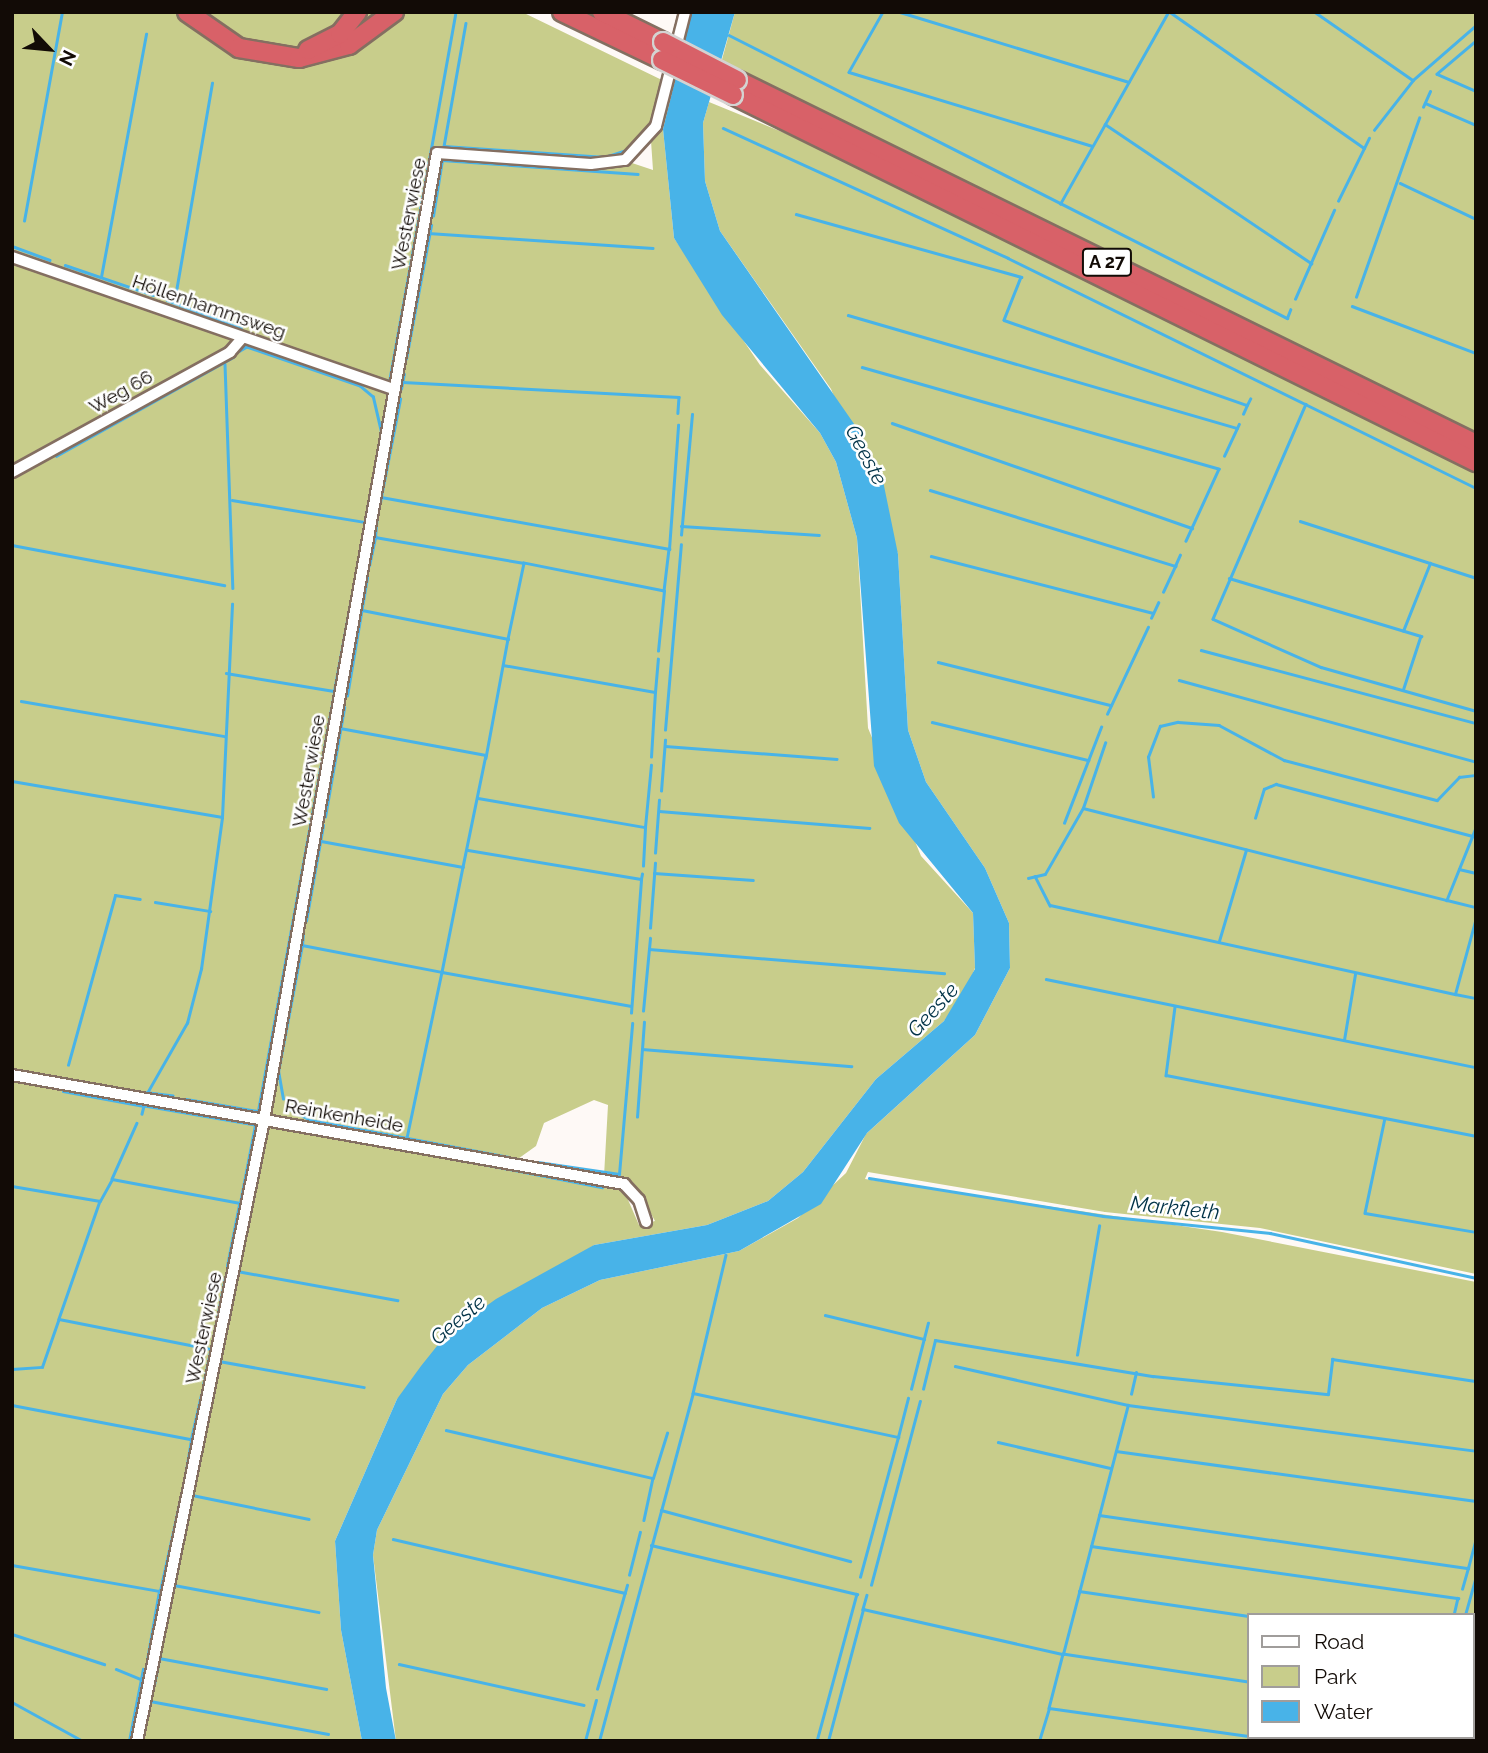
<!DOCTYPE html>
<html>
<head>
<meta charset="utf-8">
<style>
	body { margin:0 }
	#map { position:relative; width:1488px; height:1753px; overflow:hidden; background:#fef9f6; font-family:Raleway,sans-serif }
	div>[style] { position:absolute }
	.green>* { inset:0; background:#c8cd8b }
	.water>* { inset:0; background:#48b3e8 }
	.stream>* { height:2.5px; margin:-1.25px; padding:0 1.25px; transform-origin:1.25px; border-radius:1.25px; background:#48b3e8 }
	.roads { filter:drop-shadow(2px 0 #846f61) drop-shadow(-2px 0 #846f61) drop-shadow(0 2px #846f61) drop-shadow(0 -2px #846f61) }
	.minor>* { height:10px; margin:-5px; padding:0 5px; transform-origin:5px; border-radius:5px; background:#fff }
	.motorway>* { height:18px; margin:-9px; padding:0 9px; transform-origin:9px; border-radius:9px; background:#d86168 }
	.bridges { filter:drop-shadow(2px 0 #d4d3d2) drop-shadow(-2px 0 #d4d3d2) drop-shadow(0 2px #d4d3d2) drop-shadow(0 -2px #d4d3d2) }
	.motorway-bridge>* { height:18px; margin:-9px; padding:0 9px; transform-origin:9px; border-radius:9px; background:#d86168 }
	span { translate:-50% -50%; white-space:nowrap; text-align:center; line-height:1.15; -webkit-text-stroke:5px #fff; paint-order:stroke }
	.shield-label span { padding:2px 5px; background:#fff; border:2px solid; border-radius:5px; -webkit-text-stroke-width:0 }
	.shield-label { font-size:18px; color:#120b06; font-weight:700 }
	.street-label { font-size:19px; color:#120b06 }
	.water-label { font-size:21px; color:#013247; font-style:italic }
	.frame { position:absolute; inset:0; border:14px solid #120b06; pointer-events:none }
	.legend { position:absolute; left:1247px; top:1613px; width:228px; height:126px; box-sizing:border-box; background:#fff; border:2px solid #a09d9b; margin:0; padding:9px 12px; list-style:none; font-size:21px; color:#120b06 }
	.legend li { display:flex; align-items:center; gap:14px; height:35px }
	.legend b { width:35px; border:2px solid #a09d9b }
	.north { position:absolute; left:14px; top:14px; width:70px; height:70px; -webkit-text-stroke:5px #fff; paint-order:stroke; rotate:116deg; font-size:19px; font-weight:700; line-height:28px; text-align:center; color:#120b06 }
	.north::after { content:''; display:block; margin:auto; width:24px; height:32px; background:#120b06; clip-path:polygon(50% 0,100% 100%,50% 72%,0 100%) }
</style>
</head>
<body>
<div id="map">
	<div class="green">
		<i style="clip-path:polygon(12px 12px,522px 12px,664px 81px,653px 121px,629px 162px,653px 170px,651px 141px,692px 12px,663px 129px,674px 238px,760px 365px,820px 433px,836px 462px,857px 538px,868px 728px,921px 856px,973px 913px,975px 968px,965px 993px,944px 1021px,876px 1079px,803px 1172px,768px 1201px,707px 1225px,594px 1245px,397px 1399px,335px 1541px,341px 1630px,362px 1741px,12px 1741px,12px 1078px,622px 1186px,639px 1225px,655px 1221px,637px 1188px,604px 1176px,608px 1105px,594px 1100px,544px 1123px,536px 1146px,515px 1161px,12px 1072px)"></i>
		<i style="clip-path:polygon(735px 12px,1476px 12px,1476px 433px,721px 63px)"></i>
		<i style="clip-path:polygon(evenodd,709px 102px,797px 138px,1476px 474px,1476px 1274px,1260px 1228px,1105px 1212px,868px 1172px,865px 1179px,1222px 1232px,1476px 1282px,1476px 1741px,396px 1741px,373px 1555px,377px 1530px,443px 1394px,468px 1365px,542px 1308px,600px 1280px,739px 1251px,798px 1218px,846px 1173px,866px 1134px,975px 1035px,1010px 968px,1009px 923px,985px 868px,926px 782px,908px 730px,898px 554px,831px 389px,720px 231px,705px 181px,703px 123px,709px 102px,1248px 1615px,1472px 1615px,1472px 1737px,1248px 1737px,1248px 1615px)"></i>
	</div>
	<div class="water">
		<i style="clip-path:polygon(692px 12px,735px 12px,703px 123px,705px 181px,720px 231px,859px 431px,883px 481px,898px 554px,908px 730px,926px 782px,985px 868px,1009px 923px,1010px 968px,975px 1035px,867px 1133px,821px 1204px,739px 1251px,600px 1280px,542px 1308px,468px 1365px,443px 1394px,377px 1530px,373px 1555px,386px 1688px,396px 1741px,362px 1741px,341px 1630px,335px 1541px,397px 1399px,421px 1366px,445px 1336px,496px 1299px,594px 1245px,707px 1225px,768px 1201px,803px 1172px,876px 1079px,944px 1021px,975px 969px,973px 913px,899px 823px,874px 766px,857px 538px,836px 462px,820px 433px,722px 315px,674px 238px,663px 129px)"></i>
	</div>
	<div class="stream">
		<i style="left:883px;top:12px;width:69px;rotate:119.5deg"></i>
		<i style="left:849px;top:72px;width:254px;rotate:16.9deg"></i>
		<i style="left:900px;top:12px;width:239px;rotate:17deg"></i>
		<i style="left:1170px;top:12px;width:237px;rotate:35deg"></i>
		<i style="left:1315px;top:12px;width:119px;rotate:34.8deg"></i>
		<i style="left:466px;top:23px;width:125px;rotate:100.1deg"></i>
		<i style="left:444px;top:146px;width:161px;rotate:3.9deg"></i>
		<i style="left:605px;top:157px;width:26px;rotate:-18deg"></i>
		<i style="left:729px;top:35px;width:626px;rotate:26.89deg"></i>
		<i style="left:1287px;top:318px;width:9px;rotate:-69deg"></i>
		<i style="left:1476px;top:41px;width:51px;rotate:139.8deg"></i>
		<i style="left:1437px;top:74px;width:43px;rotate:23.6deg"></i>
		<i style="left:1425px;top:103px;width:56px;rotate:23.3deg"></i>
		<i style="left:1423px;top:107px;width:17px;rotate:-66deg"></i>
		<i style="left:1105px;top:124px;width:249px;rotate:34deg"></i>
		<i style="left:723px;top:128px;width:313px;rotate:24.5deg"></i>
		<i style="left:1008px;top:258px;width:521px;rotate:26.17deg"></i>
		<i style="left:1374px;top:130px;width:63px;rotate:-52deg"></i>
		<i style="left:1413px;top:80px;width:81px;rotate:-41deg"></i>
		<i style="left:1400px;top:183px;width:84px;rotate:25.3deg"></i>
		<i style="left:1338px;top:201px;width:70px;rotate:-63.8deg"></i>
		<i style="left:1060px;top:204px;width:220px;rotate:-60.6deg"></i>
		<i style="left:796px;top:214px;width:234px;rotate:15.6deg"></i>
		<i style="left:1021px;top:277px;width:46px;rotate:111.6deg"></i>
		<i style="left:1004px;top:320px;width:257px;rotate:19.3deg"></i>
		<i style="left:1247px;top:405px;width:7px;rotate:-63deg"></i>
		<i style="left:433px;top:216px;width:57px;rotate:-80.9deg"></i>
		<i style="left:442px;top:160px;width:196px;rotate:4.1deg"></i>
		<i style="left:24px;top:221px;width:212px;rotate:-79.7deg"></i>
		<i style="left:428px;top:233px;width:225px;rotate:3.8deg"></i>
		<i style="left:12px;top:246px;width:40px;rotate:20.2deg"></i>
		<i style="left:65px;top:265px;width:93px;rotate:18.8deg"></i>
		<i style="left:101px;top:277px;width:247px;rotate:-79.5deg"></i>
		<i style="left:1356px;top:297px;width:190px;rotate:-70.6deg"></i>
		<i style="left:1295px;top:299px;width:97px;rotate:-66.3deg"></i>
		<i style="left:167px;top:300px;width:79px;rotate:20.7deg"></i>
		<i style="left:174px;top:303px;width:223px;rotate:-80.2deg"></i>
		<i style="left:1352px;top:306px;width:133px;rotate:20.8deg"></i>
		<i style="left:848px;top:315px;width:405px;rotate:16.2deg"></i>
		<i style="left:251px;top:334px;width:146px;rotate:19.2deg"></i>
		<i style="left:389px;top:382px;width:373px;rotate:-79.8deg"></i>
		<i style="left:406px;top:359px;width:136px;rotate:-79.4deg"></i>
		<i style="left:225px;top:364px;width:224px;rotate:88deg"></i>
		<i style="left:862px;top:367px;width:371px;rotate:15.9deg"></i>
		<i style="left:1219px;top:469px;width:79px;rotate:114.6deg"></i>
		<i style="left:403px;top:382px;width:276px;rotate:3.1deg"></i>
		<i style="left:679px;top:397px;width:16px;rotate:94deg"></i>
		<i style="left:401px;top:389px;width:15px;rotate:-79deg"></i>
		<i style="left:1306px;top:404px;width:234px;rotate:113.4deg"></i>
		<i style="left:1213px;top:619px;width:118px;rotate:24deg"></i>
		<i style="left:1321px;top:667px;width:161px;rotate:15.8deg"></i>
		<i style="left:1243px;top:414px;width:10px;rotate:-66deg"></i>
		<i style="left:892px;top:423px;width:318px;rotate:19.3deg"></i>
		<i style="left:56px;top:456px;width:203px;rotate:-29.2deg"></i>
		<i style="left:1224px;top:456px;width:35px;rotate:-65deg"></i>
		<i style="left:930px;top:490px;width:257px;rotate:17.2deg"></i>
		<i style="left:1175px;top:566px;width:12px;rotate:-66deg"></i>
		<i style="left:381px;top:497px;width:100px;rotate:-79deg"></i>
		<i style="left:232px;top:500px;width:135px;rotate:9.4deg"></i>
		<i style="left:365px;top:522px;width:91px;rotate:-79.9deg"></i>
		<i style="left:381px;top:432px;width:36px;rotate:-103deg"></i>
		<i style="left:373px;top:397px;width:17px;rotate:-140deg"></i>
		<i style="left:360px;top:386px;width:120px;rotate:-161deg"></i>
		<i style="left:247px;top:347px;width:8px;rotate:150deg"></i>
		<i style="left:380px;top:503px;width:6px;rotate:-81deg"></i>
		<i style="left:381px;top:497px;width:293px;rotate:10.2deg"></i>
		<i style="left:669px;top:549px;width:42px;rotate:96.8deg"></i>
		<i style="left:664px;top:591px;width:143px;rotate:-168.7deg"></i>
		<i style="left:1300px;top:521px;width:185px;rotate:17.9deg"></i>
		<i style="left:681px;top:526px;width:138px;rotate:3.7deg"></i>
		<i style="left:681px;top:535px;width:121px;rotate:-84.8deg"></i>
		<i style="left:375px;top:537px;width:23px;rotate:-85deg"></i>
		<i style="left:12px;top:545px;width:216px;rotate:10.7deg"></i>
		<i style="left:669px;top:549px;width:124px;rotate:-85.8deg"></i>
		<i style="left:931px;top:556px;width:229px;rotate:14.4deg"></i>
		<i style="left:369px;top:566px;width:30px;rotate:-78deg"></i>
		<i style="left:375px;top:537px;width:151px;rotate:9.9deg"></i>
		<i style="left:524px;top:563px;width:78px;rotate:101.9deg"></i>
		<i style="left:1229px;top:578px;width:201px;rotate:16.8deg"></i>
		<i style="left:1421px;top:636px;width:55px;rotate:108.1deg"></i>
		<i style="left:1163px;top:592px;width:29px;rotate:-65deg"></i>
		<i style="left:362px;top:610px;width:149px;rotate:11.2deg"></i>
		<i style="left:508px;top:639px;width:121px;rotate:100.5deg"></i>
		<i style="left:1151px;top:618px;width:17px;rotate:-65deg"></i>
		<i style="left:1403px;top:631px;width:73px;rotate:-68.3deg"></i>
		<i style="left:1201px;top:650px;width:285px;rotate:14.9deg"></i>
		<i style="left:658px;top:651px;width:60px;rotate:-84.3deg"></i>
		<i style="left:938px;top:662px;width:178px;rotate:14deg"></i>
		<i style="left:503px;top:665px;width:154px;rotate:10.1deg"></i>
		<i style="left:655px;top:692px;width:33px;rotate:-85deg"></i>
		<i style="left:226px;top:673px;width:109px;rotate:9.5deg"></i>
		<i style="left:334px;top:691px;width:171px;rotate:-79.5deg"></i>
		<i style="left:1179px;top:680px;width:308px;rotate:15.4deg"></i>
		<i style="left:347px;top:696px;width:120px;rotate:-80.4deg"></i>
		<i style="left:21px;top:701px;width:206px;rotate:9.8deg"></i>
		<i style="left:1107px;top:714px;width:96px;rotate:-64.8deg"></i>
		<i style="left:932px;top:722px;width:161px;rotate:13.7deg"></i>
		<i style="left:340px;top:728px;width:148px;rotate:10.5deg"></i>
		<i style="left:486px;top:755px;width:114px;rotate:101.6deg"></i>
		<i style="left:665px;top:730px;width:186px;rotate:-85.1deg"></i>
		<i style="left:665px;top:746px;width:172px;rotate:4.3deg"></i>
		<i style="left:651px;top:757px;width:65px;rotate:-86.5deg"></i>
		<i style="left:12px;top:781px;width:213px;rotate:9.7deg"></i>
		<i style="left:661px;top:791px;width:51px;rotate:-85.5deg"></i>
		<i style="left:1153px;top:797px;width:40px;rotate:-97.1deg"></i>
		<i style="left:1148px;top:757px;width:33px;rotate:-69deg"></i>
		<i style="left:1160px;top:726px;width:18px;rotate:-13deg"></i>
		<i style="left:1178px;top:722px;width:41px;rotate:4.2deg"></i>
		<i style="left:1219px;top:725px;width:74px;rotate:28.3deg"></i>
		<i style="left:1284px;top:760px;width:158px;rotate:14.7deg"></i>
		<i style="left:1437px;top:800px;width:32px;rotate:-46deg"></i>
		<i style="left:1459px;top:777px;width:17px;rotate:-7deg"></i>
		<i style="left:478px;top:798px;width:169px;rotate:9.9deg"></i>
		<i style="left:645px;top:827px;width:62px;rotate:-84.5deg"></i>
		<i style="left:1083px;top:808px;width:375px;rotate:14.2deg"></i>
		<i style="left:659px;top:811px;width:211px;rotate:4.6deg"></i>
		<i style="left:325px;top:817px;width:111px;rotate:-80.1deg"></i>
		<i style="left:1255px;top:818px;width:30px;rotate:-73deg"></i>
		<i style="left:1264px;top:789px;width:13px;rotate:-23deg"></i>
		<i style="left:1276px;top:784px;width:204px;rotate:14.8deg"></i>
		<i style="left:1064px;top:823px;width:103px;rotate:-68.9deg"></i>
		<i style="left:1476px;top:828px;width:78px;rotate:111.9deg"></i>
		<i style="left:1447px;top:900px;width:30px;rotate:14deg"></i>
		<i style="left:321px;top:841px;width:144px;rotate:10.4deg"></i>
		<i style="left:463px;top:867px;width:107px;rotate:101.3deg"></i>
		<i style="left:442px;top:972px;width:192px;rotate:10.2deg"></i>
		<i style="left:468px;top:850px;width:175px;rotate:9.5deg"></i>
		<i style="left:641px;top:879px;width:5px;rotate:-79deg"></i>
		<i style="left:655px;top:853px;width:53px;rotate:-85.7deg"></i>
		<i style="left:643px;top:866px;width:39px;rotate:-87deg"></i>
		<i style="left:1459px;top:869px;width:17px;rotate:13deg"></i>
		<i style="left:654px;top:873px;width:99px;rotate:4deg"></i>
		<i style="left:1035px;top:876px;width:33px;rotate:63deg"></i>
		<i style="left:1050px;top:905px;width:415px;rotate:12.4deg"></i>
		<i style="left:1455px;top:994px;width:79px;rotate:-74.6deg"></i>
		<i style="left:1028px;top:878px;width:17px;rotate:-13deg"></i>
		<i style="left:1045px;top:874px;width:76px;rotate:-60.1deg"></i>
		<i style="left:1083px;top:808px;width:69px;rotate:-71.3deg"></i>
		<i style="left:155px;top:902px;width:56px;rotate:9.3deg"></i>
		<i style="left:306px;top:921px;width:97px;rotate:-79.9deg"></i>
		<i style="left:650px;top:928px;width:65px;rotate:-85.6deg"></i>
		<i style="left:1219px;top:941px;width:95px;rotate:-73.5deg"></i>
		<i style="left:302px;top:945px;width:12px;rotate:-85deg"></i>
		<i style="left:649px;top:949px;width:296px;rotate:4.7deg"></i>
		<i style="left:1046px;top:979px;width:439px;rotate:11.6deg"></i>
		<i style="left:1455px;top:994px;width:21px;rotate:11deg"></i>
		<i style="left:1175px;top:1007px;width:69px;rotate:97.5deg"></i>
		<i style="left:1166px;top:1075px;width:316px;rotate:11.1deg"></i>
		<i style="left:643px;top:1011px;width:73px;rotate:-84.5deg"></i>
		<i style="left:631px;top:1013px;width:134px;rotate:-85.7deg"></i>
		<i style="left:1344px;top:1040px;width:67px;rotate:-80.5deg"></i>
		<i style="left:642px;top:1049px;width:210px;rotate:4.7deg"></i>
		<i style="left:68px;top:1065px;width:176px;rotate:-74.5deg"></i>
		<i style="left:115px;top:895px;width:25px;rotate:9deg"></i>
		<i style="left:79px;top:1082px;width:69px;rotate:9.2deg"></i>
		<i style="left:63px;top:1091px;width:82px;rotate:10.5deg"></i>
		<i style="left:173px;top:1096px;width:26px;rotate:-173deg"></i>
		<i style="left:147px;top:1093px;width:81px;rotate:-60.3deg"></i>
		<i style="left:187px;top:1023px;width:56px;rotate:-75.5deg"></i>
		<i style="left:201px;top:969px;width:153px;rotate:-82.1deg"></i>
		<i style="left:222px;top:817px;width:213px;rotate:-87.3deg"></i>
		<i style="left:186px;top:1099px;width:73px;rotate:9.5deg"></i>
		<i style="left:258px;top:1111px;width:427px;rotate:-79.7deg"></i>
		<i style="left:283px;top:1099px;width:27px;rotate:-100deg"></i>
		<i style="left:278px;top:1072px;width:129px;rotate:-79.3deg"></i>
		<i style="left:302px;top:945px;width:143px;rotate:10.9deg"></i>
		<i style="left:442px;top:972px;width:170px;rotate:101.9deg"></i>
		<i style="left:288px;top:1108px;width:26px;rotate:28deg"></i>
		<i style="left:311px;top:1120px;width:201px;rotate:10.6deg"></i>
		<i style="left:637px;top:1117px;width:95px;rotate:-85.8deg"></i>
		<i style="left:1385px;top:1118px;width:97px;rotate:101.9deg"></i>
		<i style="left:1365px;top:1213px;width:113px;rotate:9.7deg"></i>
		<i style="left:137px;top:1123px;width:61px;rotate:114.1deg"></i>
		<i style="left:112px;top:1179px;width:130px;rotate:10.6deg"></i>
		<i style="left:240px;top:1203px;width:79px;rotate:-79.1deg"></i>
		<i style="left:255px;top:1125px;width:113px;rotate:-170.3deg"></i>
		<i style="left:144px;top:1106px;width:8px;rotate:104deg"></i>
		<i style="left:442px;top:1156px;width:163px;rotate:11deg"></i>
		<i style="left:538px;top:1162px;width:82px;rotate:8.4deg"></i>
		<i style="left:619px;top:1174px;width:151px;rotate:-85deg"></i>
		<i style="left:869px;top:1178px;width:237px;rotate:9.2deg"></i>
		<i style="left:1103px;top:1216px;width:168px;rotate:5.8deg"></i>
		<i style="left:1270px;top:1233px;width:211px;rotate:12.3deg"></i>
		<i style="left:12px;top:1186px;width:89px;rotate:9.7deg"></i>
		<i style="left:100px;top:1201px;width:25px;rotate:-61deg"></i>
		<i style="left:100px;top:1201px;width:125px;rotate:109.2deg"></i>
		<i style="left:59px;top:1319px;width:155px;rotate:11.2deg"></i>
		<i style="left:211px;top:1349px;width:73px;rotate:-79deg"></i>
		<i style="left:726px;top:1255px;width:142px;rotate:103.4deg"></i>
		<i style="left:693px;top:1393px;width:210px;rotate:12.1deg"></i>
		<i style="left:898px;top:1437px;width:40px;rotate:-75.6deg"></i>
		<i style="left:227px;top:1266px;width:62px;rotate:-78.9deg"></i>
		<i style="left:237px;top:1271px;width:163px;rotate:10.3deg"></i>
		<i style="left:825px;top:1315px;width:102px;rotate:13.6deg"></i>
		<i style="left:1077px;top:1355px;width:131px;rotate:-80.3deg"></i>
		<i style="left:219px;top:1361px;width:147px;rotate:10.2deg"></i>
		<i style="left:955px;top:1366px;width:177px;rotate:12.7deg"></i>
		<i style="left:12px;top:1369px;width:30px;rotate:-4deg"></i>
		<i style="left:42px;top:1367px;width:49px;rotate:-70.8deg"></i>
		<i style="left:203px;top:1385px;width:35px;rotate:-78deg"></i>
		<i style="left:911px;top:1389px;width:68px;rotate:-75.6deg"></i>
		<i style="left:923px;top:1389px;width:50px;rotate:-76.2deg"></i>
		<i style="left:935px;top:1340px;width:221px;rotate:9.4deg"></i>
		<i style="left:1153px;top:1376px;width:176px;rotate:5.9deg"></i>
		<i style="left:1328px;top:1394px;width:35px;rotate:-83deg"></i>
		<i style="left:1332px;top:1359px;width:146px;rotate:8.7deg"></i>
		<i style="left:1131px;top:1394px;width:22px;rotate:-77deg"></i>
		<i style="left:12px;top:1405px;width:182px;rotate:10.8deg"></i>
		<i style="left:191px;top:1439px;width:45px;rotate:-77.2deg"></i>
		<i style="left:446px;top:1430px;width:212px;rotate:13.1deg"></i>
		<i style="left:653px;top:1478px;width:43px;rotate:102.1deg"></i>
		<i style="left:998px;top:1442px;width:116px;rotate:13deg"></i>
		<i style="left:1116px;top:1451px;width:363px;rotate:7.9deg"></i>
		<i style="left:653px;top:1478px;width:47px;rotate:-72.7deg"></i>
		<i style="left:183px;top:1489px;width:50px;rotate:-80.7deg"></i>
		<i style="left:192px;top:1495px;width:119px;rotate:11.6deg"></i>
		<i style="left:661px;top:1510px;width:196px;rotate:15.1deg"></i>
		<i style="left:1099px;top:1515px;width:373px;rotate:8.2deg"></i>
		<i style="left:1468px;top:1568px;width:31px;rotate:-75deg"></i>
		<i style="left:393px;top:1539px;width:238px;rotate:13.1deg"></i>
		<i style="left:651px;top:1545px;width:212px;rotate:13.4deg"></i>
		<i style="left:857px;top:1594px;width:152px;rotate:105.2deg"></i>
		<i style="left:1091px;top:1546px;width:371px;rotate:8.1deg"></i>
		<i style="left:1458px;top:1598px;width:17px;rotate:103deg"></i>
		<i style="left:12px;top:1565px;width:150px;rotate:10deg"></i>
		<i style="left:160px;top:1591px;width:93px;rotate:-77.6deg"></i>
		<i style="left:629px;top:1575px;width:44px;rotate:-75.7deg"></i>
		<i style="left:860px;top:1577px;width:145px;rotate:-74.8deg"></i>
		<i style="left:174px;top:1585px;width:147px;rotate:10.6deg"></i>
		<i style="left:871px;top:1585px;width:190px;rotate:-75.1deg"></i>
		<i style="left:1462px;top:1589px;width:22px;rotate:-74deg"></i>
		<i style="left:1079px;top:1591px;width:171px;rotate:8.4deg"></i>
		<i style="left:867px;top:1595px;width:15px;rotate:106deg"></i>
		<i style="left:863px;top:1609px;width:205px;rotate:12.7deg"></i>
		<i style="left:1063px;top:1654px;width:257px;rotate:-75.4deg"></i>
		<i style="left:1128px;top:1405px;width:351px;rotate:7.5deg"></i>
		<i style="left:1465px;top:1615px;width:41px;rotate:-74.2deg"></i>
		<i style="left:1472px;top:1619px;width:4px;rotate:14deg"></i>
		<i style="left:12px;top:1634px;width:97px;rotate:18.1deg"></i>
		<i style="left:162px;top:1643px;width:106px;rotate:-78.6deg"></i>
		<i style="left:159px;top:1658px;width:170px;rotate:10.5deg"></i>
		<i style="left:147px;top:1660px;width:70px;rotate:-80.1deg"></i>
		<i style="left:399px;top:1664px;width:189px;rotate:12.5deg"></i>
		<i style="left:116px;top:1669px;width:27px;rotate:22deg"></i>
		<i style="left:1472px;top:1677px;width:4px;rotate:14deg"></i>
		<i style="left:1248px;top:1682px;width:187px;rotate:-171.4deg"></i>
		<i style="left:1063px;top:1654px;width:56px;rotate:104.5deg"></i>
		<i style="left:1049px;top:1708px;width:201px;rotate:8deg"></i>
		<i style="left:154px;top:1685px;width:37px;rotate:-79deg"></i>
		<i style="left:597px;top:1689px;width:108px;rotate:-73.9deg"></i>
		<i style="left:150px;top:1701px;width:181px;rotate:10.5deg"></i>
		<i style="left:12px;top:1702px;width:81px;rotate:28.8deg"></i>
		<i style="left:1472px;top:1730px;width:4px;rotate:14deg"></i>
		<i style="left:1254px;top:1737px;width:24px;rotate:9deg"></i>
		<i style="left:129px;top:1741px;width:73px;rotate:-79deg"></i>
		<i style="left:585px;top:1741px;width:42px;rotate:-75deg"></i>
		<i style="left:599px;top:1741px;width:360px;rotate:-74.9deg"></i>
		<i style="left:828px;top:1741px;width:137px;rotate:-75.1deg"></i>
		<i style="left:1039px;top:1741px;width:34px;rotate:-73deg"></i>
	</div>
	<div class="roads">
		<div class="minor">
			<i style="left:12px;top:257px;width:405px;rotate:19.1deg"></i>
			<i style="left:12px;top:472px;width:249px;rotate:-28.8deg"></i>
			<i style="left:230px;top:352px;width:18px;rotate:-49deg"></i>
			<i style="left:12px;top:1075px;width:622px;rotate:10.1deg"></i>
			<i style="left:624px;top:1184px;width:22px;rotate:47deg"></i>
			<i style="left:639px;top:1200px;width:23px;rotate:72deg"></i>
			<i style="left:137px;top:1741px;width:634px;rotate:-78.44deg"></i>
			<i style="left:264px;top:1120px;width:982px;rotate:-79.86deg"></i>
			<i style="left:437px;top:153px;width:154px;rotate:4.1deg"></i>
			<i style="left:591px;top:164px;width:34px;rotate:-7deg"></i>
			<i style="left:625px;top:160px;width:46px;rotate:-47.6deg"></i>
			<i style="left:656px;top:126px;width:118px;rotate:-75.7deg"></i>
		</div>
		<div class="motorway">
			<i style="left:187px;top:12px;width:63px;rotate:34.7deg"></i>
			<i style="left:239px;top:48px;width:61px;rotate:9.5deg"></i>
			<i style="left:299px;top:58px;width:52px;rotate:-14.6deg"></i>
			<i style="left:349px;top:45px;width:56px;rotate:-36.3deg"></i>
			<i style="left:562px;top:12px;width:111px;rotate:25.6deg"></i>
			<i style="left:602px;top:12px;width:68px;rotate:26.2deg"></i>
			<i style="left:308px;top:50px;width:36px;rotate:-27deg"></i>
			<i style="left:340px;top:34px;width:28px;rotate:-52deg"></i>
			<i style="left:737px;top:80px;width:824px;rotate:26.22deg"></i>
			<i style="left:733px;top:95px;width:829px;rotate:26.29deg"></i>
		</div>
	</div>
	<div class="bridges">
		<div class="motorway-bridge">
			<i style="left:663px;top:42px;width:83px;rotate:27.2deg"></i>
			<i style="left:662px;top:60px;width:79px;rotate:26.2deg"></i>
		</div>
	</div>
	<div class="shield-label">
		<span style="left:1107px;top:262px">A 27</span>
	</div>
	<div class="street-label">
		<span style="left:409px;top:214px;rotate:-79deg">Westerwiese</span>
		<span style="left:209px;top:307px;rotate:19deg">Höllenhammsweg</span>
		<span style="left:121px;top:392px;rotate:-29deg">Weg 66</span>
		<span style="left:309px;top:771px;rotate:-80deg">Westerwiese</span>
		<span style="left:344px;top:1116px;rotate:10deg">Reinkenheide</span>
		<span style="left:204px;top:1328px;rotate:-78deg">Westerwiese</span>
	</div>
	<div class="water-label">
		<span style="left:866px;top:455px;rotate:62deg">Geeste</span>
		<span style="left:933px;top:1010px;rotate:-48deg">Geeste</span>
		<span style="left:1175px;top:1208px;rotate:6deg">Markfleth</span>
		<span style="left:458px;top:1320px;rotate:-40deg">Geeste</span>
	</div>
	<div class="frame"></div>
	<ul class="legend">
	<li><b style="height:9px;background:#fff"></b>Road</li>
	<li><b style="height:19px;background:#c8cd8b"></b>Park</li>
	<li><b style="height:19px;background:#48b3e8"></b>Water</li>
	</ul>
	<div class="north">N</div>
</div>
</body>
</html>
